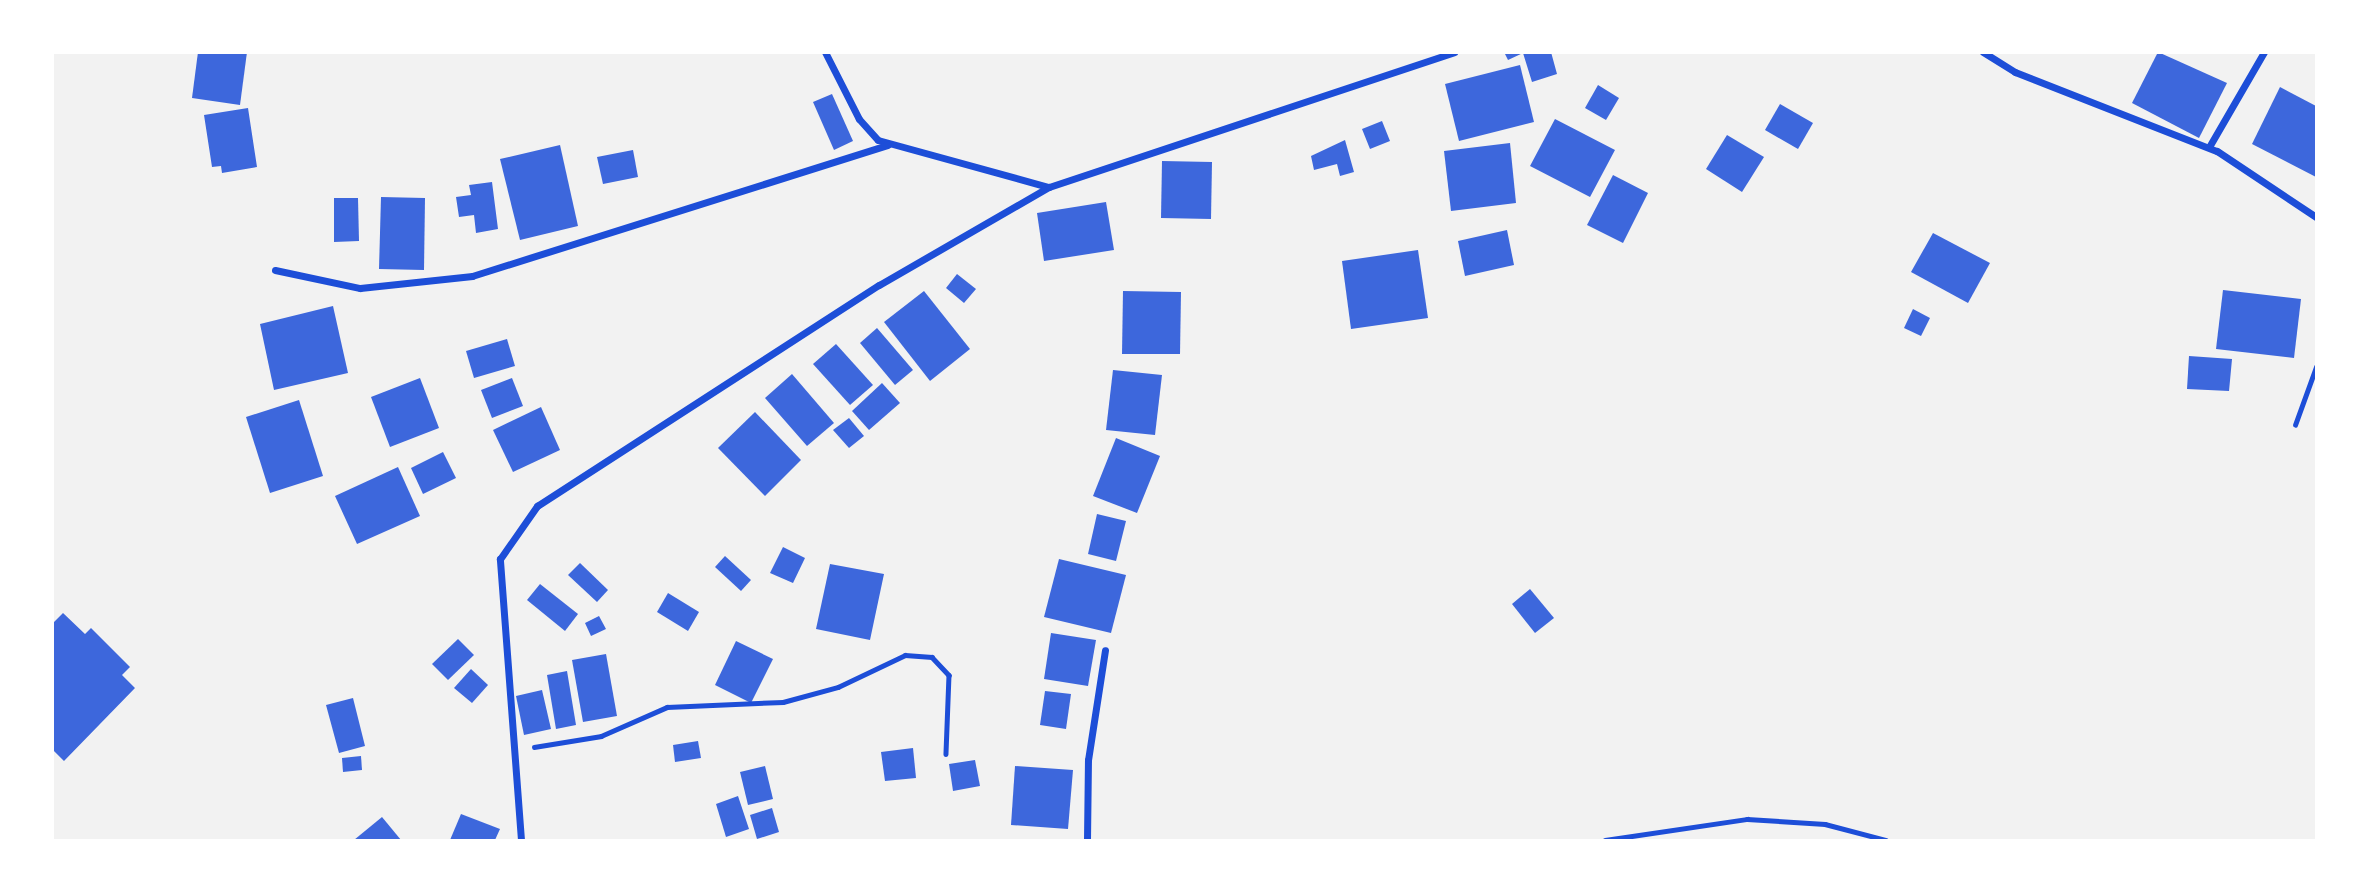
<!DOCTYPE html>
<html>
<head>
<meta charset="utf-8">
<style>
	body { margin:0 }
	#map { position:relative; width:2369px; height:893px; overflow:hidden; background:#f2f2f2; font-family:"Nunito Sans",sans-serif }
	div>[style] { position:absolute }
	.building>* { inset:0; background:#3d67dc }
	.path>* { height:4.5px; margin:-2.25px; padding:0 2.25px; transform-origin:2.25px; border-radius:2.25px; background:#1d4ed8 }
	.minor>* { height:7px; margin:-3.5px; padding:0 3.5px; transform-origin:3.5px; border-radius:3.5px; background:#1d4ed8 }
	span { translate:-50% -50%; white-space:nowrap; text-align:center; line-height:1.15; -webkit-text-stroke:7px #fff; paint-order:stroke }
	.frame { position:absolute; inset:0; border:54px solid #fff; pointer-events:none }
</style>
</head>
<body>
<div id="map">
	<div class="building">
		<i style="clip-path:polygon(198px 52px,247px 52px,240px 105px,192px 98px)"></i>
		<i style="clip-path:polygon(1504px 52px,1551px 52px,1557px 74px,1532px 82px,1523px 53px,1508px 60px)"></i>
		<i style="clip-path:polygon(2158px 52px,2227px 83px,2199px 138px,2132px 103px)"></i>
		<i style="clip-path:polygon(1520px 65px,1534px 122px,1459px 141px,1445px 84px)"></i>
		<i style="clip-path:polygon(1598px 85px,1619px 98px,1606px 120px,1585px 108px)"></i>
		<i style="clip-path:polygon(2280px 87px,2316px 106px,2316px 177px,2252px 144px)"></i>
		<i style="clip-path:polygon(832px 94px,853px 141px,834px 150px,813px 102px)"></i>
		<i style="clip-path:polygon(1780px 104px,1813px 123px,1798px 149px,1765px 130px)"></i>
		<i style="clip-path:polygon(248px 108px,257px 167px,222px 173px,221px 166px,212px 167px,204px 115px)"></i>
		<i style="clip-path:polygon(1555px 119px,1615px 150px,1590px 197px,1530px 166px)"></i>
		<i style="clip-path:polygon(1382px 121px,1390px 141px,1370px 149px,1362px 129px)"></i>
		<i style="clip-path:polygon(1727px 135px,1764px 157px,1742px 192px,1706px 169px)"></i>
		<i style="clip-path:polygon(1345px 140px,1354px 172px,1340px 176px,1337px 164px,1314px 170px,1311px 156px)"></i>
		<i style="clip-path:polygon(1510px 143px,1516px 203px,1451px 211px,1444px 151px)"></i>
		<i style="clip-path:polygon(560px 145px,578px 226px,520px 240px,500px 159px)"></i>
		<i style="clip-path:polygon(633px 150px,638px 177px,603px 184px,597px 157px)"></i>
		<i style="clip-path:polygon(1162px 161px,1212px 162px,1211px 219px,1161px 218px)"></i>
		<i style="clip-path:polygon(1613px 175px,1648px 193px,1623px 243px,1587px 225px)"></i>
		<i style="clip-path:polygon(492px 182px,498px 229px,476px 233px,474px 215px,459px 217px,456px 197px,471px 195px,469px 185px)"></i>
		<i style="clip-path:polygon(381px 197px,425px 198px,424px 270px,379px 269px)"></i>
		<i style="clip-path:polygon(334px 198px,358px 198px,359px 241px,334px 242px)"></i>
		<i style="clip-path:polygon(1106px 202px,1114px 250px,1044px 261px,1037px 213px)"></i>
		<i style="clip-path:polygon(1507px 230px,1514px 265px,1465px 276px,1458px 241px)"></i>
		<i style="clip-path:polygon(1933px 233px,1990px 263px,1968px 303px,1911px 272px)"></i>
		<i style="clip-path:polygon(1418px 250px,1428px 318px,1351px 329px,1342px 261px)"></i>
		<i style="clip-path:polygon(957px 274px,976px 289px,964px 303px,946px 288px)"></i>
		<i style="clip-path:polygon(2223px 290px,2301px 299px,2294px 358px,2216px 349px)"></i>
		<i style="clip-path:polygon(924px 291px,970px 349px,930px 381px,884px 322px)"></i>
		<i style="clip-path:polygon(1123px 291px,1181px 292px,1180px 354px,1122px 354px)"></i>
		<i style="clip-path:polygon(333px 306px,348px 373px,274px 390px,260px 324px)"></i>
		<i style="clip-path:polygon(1913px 309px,1930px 318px,1921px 336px,1904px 328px)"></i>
		<i style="clip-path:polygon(877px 328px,913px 370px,895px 385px,860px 343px)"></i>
		<i style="clip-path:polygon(507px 339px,515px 366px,474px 378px,466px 351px)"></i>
		<i style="clip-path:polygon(836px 344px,873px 385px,850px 405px,813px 364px)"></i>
		<i style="clip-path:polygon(2189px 356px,2232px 359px,2229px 391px,2187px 389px)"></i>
		<i style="clip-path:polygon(1113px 370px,1162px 375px,1155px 435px,1106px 430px)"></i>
		<i style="clip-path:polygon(792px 374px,834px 423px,807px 446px,765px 398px)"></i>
		<i style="clip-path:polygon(420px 378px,439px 428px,390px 447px,371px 397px)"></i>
		<i style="clip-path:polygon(512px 378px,523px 406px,492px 418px,481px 390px)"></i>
		<i style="clip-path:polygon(882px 383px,900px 403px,869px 430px,852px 411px)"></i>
		<i style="clip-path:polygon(299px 400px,323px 476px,270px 493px,246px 417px)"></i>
		<i style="clip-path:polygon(541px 407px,560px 450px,513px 472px,493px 430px)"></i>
		<i style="clip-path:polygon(755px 412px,801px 460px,765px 496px,718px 448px)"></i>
		<i style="clip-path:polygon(849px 418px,864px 436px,849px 448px,833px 430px)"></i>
		<i style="clip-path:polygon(1116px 438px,1160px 456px,1137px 513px,1093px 496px)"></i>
		<i style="clip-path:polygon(443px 452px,456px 478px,423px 494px,411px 468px)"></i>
		<i style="clip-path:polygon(398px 467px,420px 516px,357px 544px,335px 496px)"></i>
		<i style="clip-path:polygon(1097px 514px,1126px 521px,1116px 561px,1088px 554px)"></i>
		<i style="clip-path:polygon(783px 547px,805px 558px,793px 583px,770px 573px)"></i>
		<i style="clip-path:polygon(725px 556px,751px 580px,741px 591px,715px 567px)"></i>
		<i style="clip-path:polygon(1059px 559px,1126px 575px,1111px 633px,1044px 617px)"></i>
		<i style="clip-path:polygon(580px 563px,608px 590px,597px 602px,568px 575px)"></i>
		<i style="clip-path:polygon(830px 564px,884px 574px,870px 640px,816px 629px)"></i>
		<i style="clip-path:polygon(540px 584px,578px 614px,565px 631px,527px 600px)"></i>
		<i style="clip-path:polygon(1530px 589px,1554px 618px,1535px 633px,1512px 604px)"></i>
		<i style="clip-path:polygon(668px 593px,699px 612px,688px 631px,657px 612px)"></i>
		<i style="clip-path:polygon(63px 613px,85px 634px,91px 628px,130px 667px,122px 675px,135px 688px,64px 761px,52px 749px,52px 624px)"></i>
		<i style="clip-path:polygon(599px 616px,606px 629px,591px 636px,585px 623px)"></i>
		<i style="clip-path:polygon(1051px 633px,1096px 640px,1088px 686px,1044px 679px)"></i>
		<i style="clip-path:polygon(458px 639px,474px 655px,448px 680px,432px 664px)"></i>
		<i style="clip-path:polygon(736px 641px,773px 659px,751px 703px,715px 685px)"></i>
		<i style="clip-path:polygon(606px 654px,617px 716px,583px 722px,572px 660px)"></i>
		<i style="clip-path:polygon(471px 669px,488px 685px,472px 703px,454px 688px)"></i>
		<i style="clip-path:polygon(567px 671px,576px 725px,556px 729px,547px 675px)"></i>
		<i style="clip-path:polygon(542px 690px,551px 729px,524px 735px,516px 696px)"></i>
		<i style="clip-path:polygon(1045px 691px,1071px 694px,1066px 729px,1040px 725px)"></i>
		<i style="clip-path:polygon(353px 698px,365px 746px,339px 753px,326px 705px)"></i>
		<i style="clip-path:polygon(698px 741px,701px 758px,675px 762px,673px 745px)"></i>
		<i style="clip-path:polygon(913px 748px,916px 778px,885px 781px,881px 752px)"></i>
		<i style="clip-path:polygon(361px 756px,362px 770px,343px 772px,342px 758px)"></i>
		<i style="clip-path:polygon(975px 760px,980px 786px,953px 791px,949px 764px)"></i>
		<i style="clip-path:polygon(765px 766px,773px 799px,748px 805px,740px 772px)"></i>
		<i style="clip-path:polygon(1015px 766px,1073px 770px,1068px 829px,1011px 825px)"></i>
		<i style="clip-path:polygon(738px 796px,749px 829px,726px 837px,716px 804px)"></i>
		<i style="clip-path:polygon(772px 808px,779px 832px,757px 839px,750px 815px)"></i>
		<i style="clip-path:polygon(461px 814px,500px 829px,495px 840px,450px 840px)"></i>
		<i style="clip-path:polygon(382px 817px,401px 840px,354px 840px)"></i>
	</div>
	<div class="path">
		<i style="left:2295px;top:425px;width:62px;rotate:-70.1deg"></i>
		<i style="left:534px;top:747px;width:68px;rotate:-9.3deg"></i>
		<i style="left:601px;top:736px;width:72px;rotate:-23.7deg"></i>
		<i style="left:667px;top:707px;width:116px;rotate:-2.5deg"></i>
		<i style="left:783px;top:702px;width:57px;rotate:-15.3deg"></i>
		<i style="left:838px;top:687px;width:74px;rotate:-25.5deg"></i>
		<i style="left:905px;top:655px;width:27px;rotate:4deg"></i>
		<i style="left:932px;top:657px;width:25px;rotate:47deg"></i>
		<i style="left:949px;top:675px;width:79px;rotate:92.2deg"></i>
		<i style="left:1605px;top:840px;width:144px;rotate:-8.4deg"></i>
		<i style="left:1747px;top:819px;width:78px;rotate:3.7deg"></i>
		<i style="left:1825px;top:824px;width:63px;rotate:14.7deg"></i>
	</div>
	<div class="minor">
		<i style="left:825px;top:52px;width:75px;rotate:63.1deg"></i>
		<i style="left:859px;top:119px;width:28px;rotate:48deg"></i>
		<i style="left:878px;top:140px;width:177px;rotate:15.4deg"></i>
		<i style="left:1983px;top:52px;width:38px;rotate:32deg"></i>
		<i style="left:2015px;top:72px;width:217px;rotate:21.4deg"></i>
		<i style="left:2217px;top:151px;width:119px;rotate:33.7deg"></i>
		<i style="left:2209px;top:147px;width:110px;rotate:-59.9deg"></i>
		<i style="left:275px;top:270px;width:87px;rotate:12deg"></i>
		<i style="left:360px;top:288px;width:113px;rotate:-6.1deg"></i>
		<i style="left:472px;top:276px;width:436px;rotate:-17.5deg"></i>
		<i style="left:521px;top:840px;width:282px;rotate:-94.3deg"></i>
		<i style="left:500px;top:559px;width:65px;rotate:-55.1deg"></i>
		<i style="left:537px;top:506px;width:407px;rotate:-32.9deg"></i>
		<i style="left:879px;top:285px;width:196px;rotate:-30deg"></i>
		<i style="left:1049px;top:187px;width:427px;rotate:-18.4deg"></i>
		<i style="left:1087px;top:840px;width:80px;rotate:-89.3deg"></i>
		<i style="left:1088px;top:760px;width:111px;rotate:-81.2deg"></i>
	</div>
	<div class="frame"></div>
</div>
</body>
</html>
